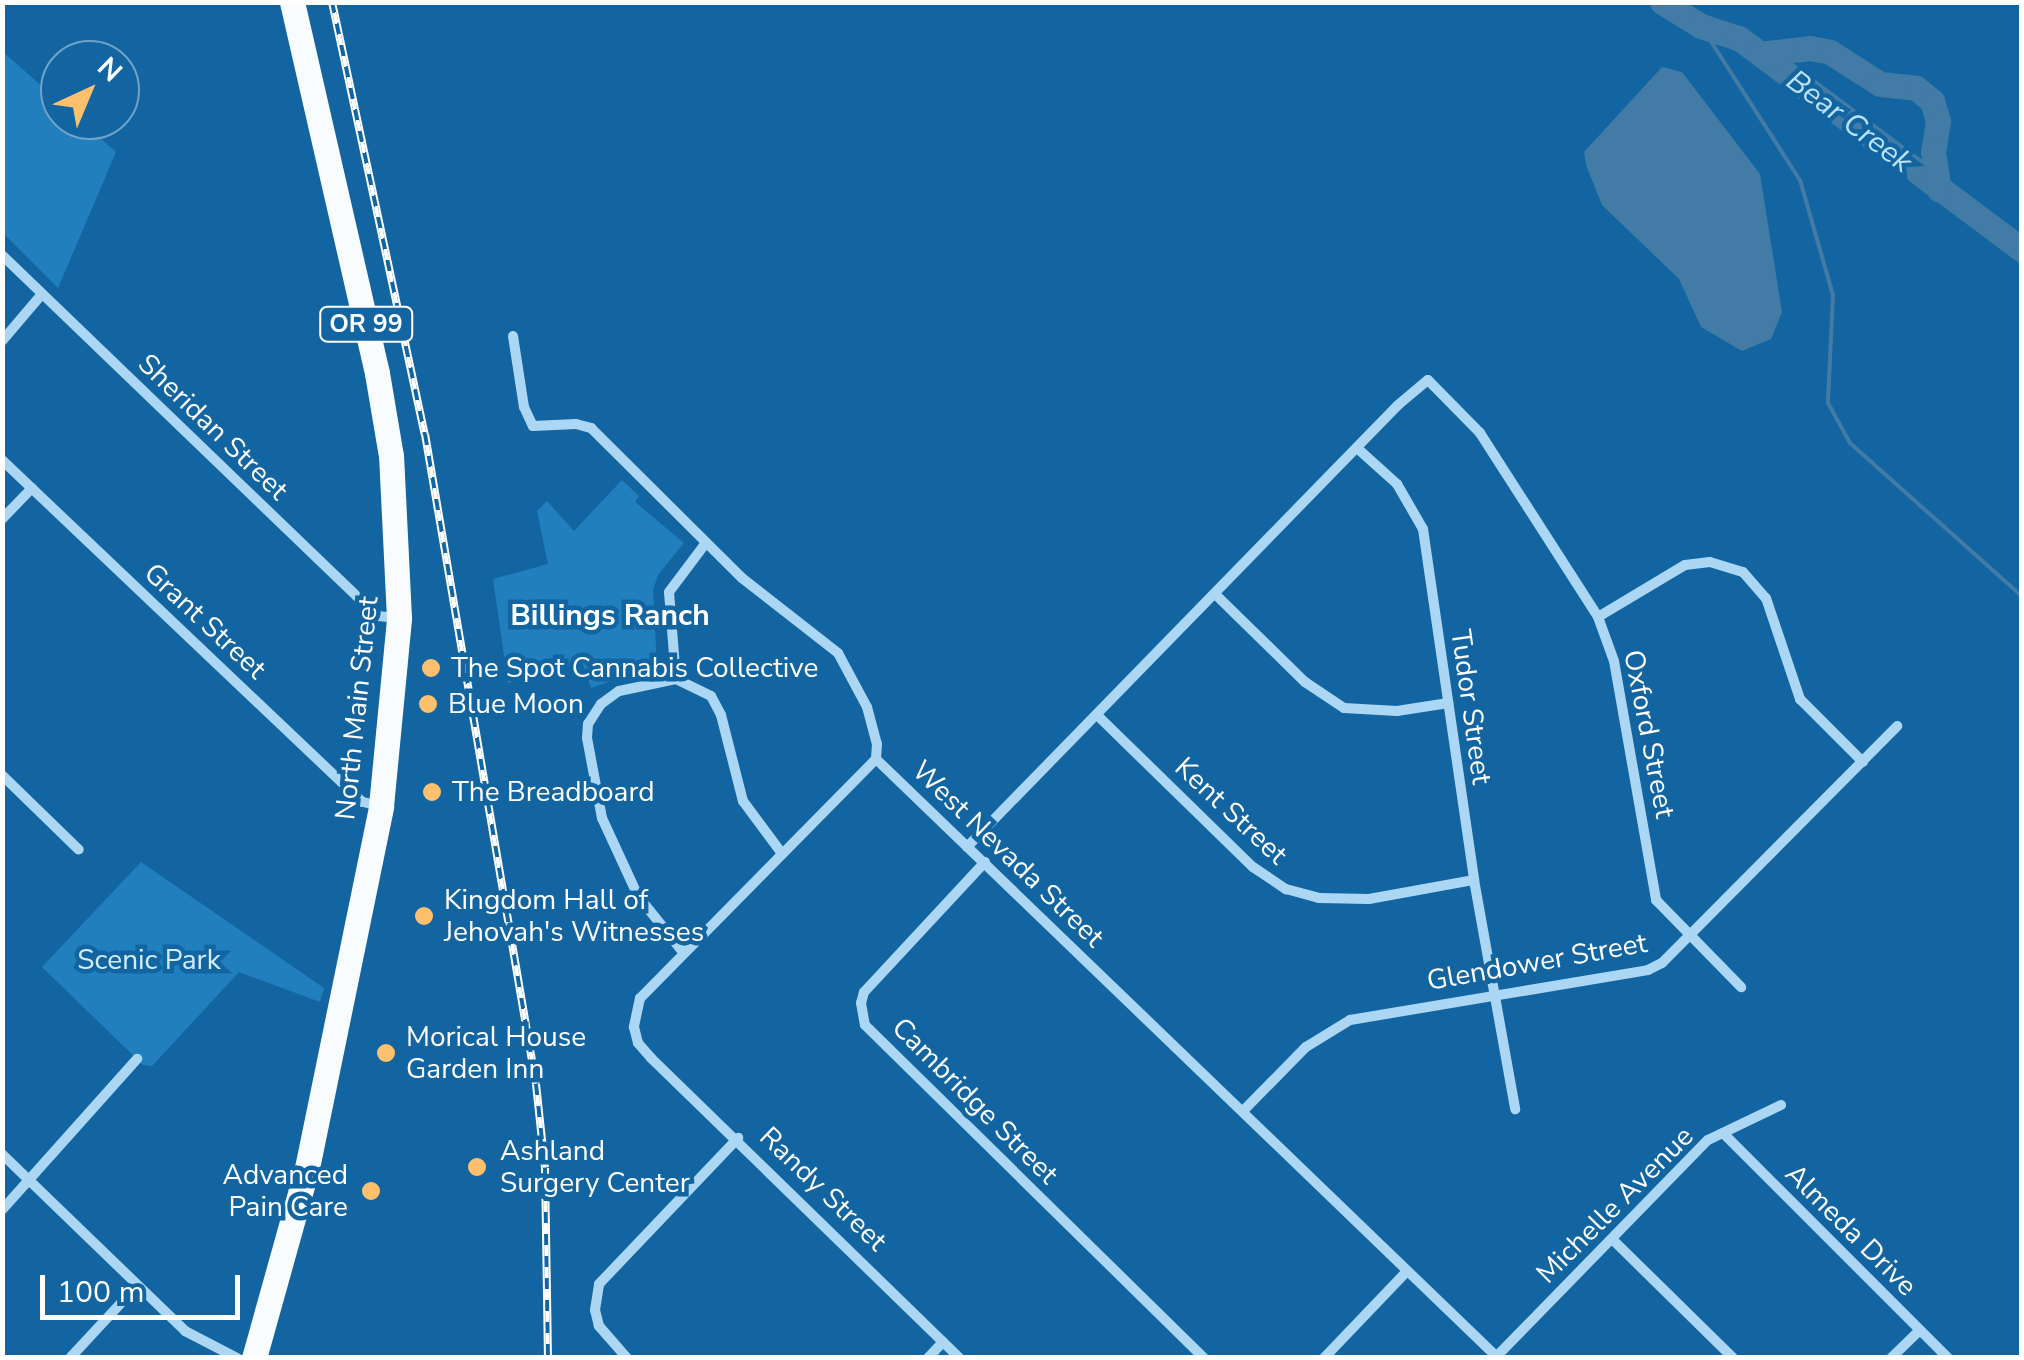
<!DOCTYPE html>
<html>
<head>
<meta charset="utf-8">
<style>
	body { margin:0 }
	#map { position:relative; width:2024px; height:1360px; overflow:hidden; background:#1265a1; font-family:"Nunito Sans",sans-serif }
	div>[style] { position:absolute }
	.green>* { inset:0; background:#217fbe }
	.water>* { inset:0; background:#427ba5 }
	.stream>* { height:4px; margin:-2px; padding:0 2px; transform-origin:2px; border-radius:2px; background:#427ba5 }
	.river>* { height:25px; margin:-12.5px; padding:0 12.5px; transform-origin:12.5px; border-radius:12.5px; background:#427ba5 }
	.minor>* { height:10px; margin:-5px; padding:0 5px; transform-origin:5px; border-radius:5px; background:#abd7f5 }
	.primary>* { height:25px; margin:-12.5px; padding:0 12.5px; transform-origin:12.5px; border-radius:12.5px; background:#f8fcff }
	.rail>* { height:8px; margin-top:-4px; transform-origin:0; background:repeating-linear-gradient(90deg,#1265a1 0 11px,#fff 0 22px); box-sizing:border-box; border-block:2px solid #fff }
	.dots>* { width:28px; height:28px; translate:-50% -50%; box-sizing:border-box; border:5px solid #1265a1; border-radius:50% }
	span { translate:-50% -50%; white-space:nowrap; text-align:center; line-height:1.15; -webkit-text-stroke:9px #1265a1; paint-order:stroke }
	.shield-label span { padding:2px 8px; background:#1265a1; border:2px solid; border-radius:8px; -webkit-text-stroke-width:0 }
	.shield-label { font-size:25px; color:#fff; font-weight:700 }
	.street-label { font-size:28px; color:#fff }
	.poi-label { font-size:28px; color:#fff }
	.left { translate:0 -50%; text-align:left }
	.right { translate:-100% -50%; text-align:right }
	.park-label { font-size:28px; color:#d4edfe }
	.water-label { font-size:30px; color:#bbe2fb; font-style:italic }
	.neighbourhood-label { font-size:30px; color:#fff; font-weight:700 }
	.frame { position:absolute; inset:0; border:5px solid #fff; pointer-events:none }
	.north { position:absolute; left:40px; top:40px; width:100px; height:100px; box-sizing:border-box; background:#1265a1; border:2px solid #71a3c7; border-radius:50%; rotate:44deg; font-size:28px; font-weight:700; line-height:40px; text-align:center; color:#fff }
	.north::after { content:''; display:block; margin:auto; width:35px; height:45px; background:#ffc06e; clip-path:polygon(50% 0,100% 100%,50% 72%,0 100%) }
	.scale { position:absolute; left:40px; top:1275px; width:200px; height:45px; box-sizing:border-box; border:5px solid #fff; border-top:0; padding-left:12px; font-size:30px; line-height:35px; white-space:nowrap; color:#fff; -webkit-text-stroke:8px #1265a1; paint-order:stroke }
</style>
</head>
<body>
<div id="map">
	<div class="green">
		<i style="clip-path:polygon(2px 51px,60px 102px,60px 120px,80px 120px,116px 152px,58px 288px,3px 233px)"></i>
		<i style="clip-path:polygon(622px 480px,639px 496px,635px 502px,684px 543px,658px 575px,653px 590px,657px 666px,591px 688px,583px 664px,508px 683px,493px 579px,548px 564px,537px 511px,547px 501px,574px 531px)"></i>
		<i style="clip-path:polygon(141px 862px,324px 988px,320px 1002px,239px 972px,152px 1066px,143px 1065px,42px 967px)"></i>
	</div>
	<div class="water">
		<i style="clip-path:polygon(1662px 67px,1682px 72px,1760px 174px,1782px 312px,1771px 339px,1742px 351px,1701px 327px,1679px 279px,1602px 205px,1586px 165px,1584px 152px)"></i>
	</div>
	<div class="stream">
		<i style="left:1701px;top:26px;width:183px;rotate:57.3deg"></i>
		<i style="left:1800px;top:180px;width:120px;rotate:74deg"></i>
		<i style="left:1833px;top:295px;width:108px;rotate:92.7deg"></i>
		<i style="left:1828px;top:403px;width:46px;rotate:61.2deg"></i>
		<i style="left:1850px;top:443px;width:230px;rotate:41.7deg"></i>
	</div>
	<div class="river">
		<i style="left:1662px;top:2px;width:46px;rotate:31.6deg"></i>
		<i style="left:1701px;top:26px;width:40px;rotate:18deg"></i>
		<i style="left:1739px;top:38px;width:354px;rotate:36.8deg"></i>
		<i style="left:1760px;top:54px;width:50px;rotate:-6.8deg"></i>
		<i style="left:1810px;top:48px;width:20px;rotate:11deg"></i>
		<i style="left:1830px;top:52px;width:59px;rotate:32.6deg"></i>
		<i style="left:1880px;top:84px;width:36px;rotate:6deg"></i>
		<i style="left:1916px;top:88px;width:21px;rotate:39deg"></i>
		<i style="left:1932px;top:101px;width:21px;rotate:73deg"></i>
		<i style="left:1938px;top:121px;width:31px;rotate:99deg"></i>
		<i style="left:1933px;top:152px;width:38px;rotate:81deg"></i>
	</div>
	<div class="minor">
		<i style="left:2px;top:255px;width:512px;rotate:43.89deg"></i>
		<i style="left:371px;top:610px;width:9px;rotate:41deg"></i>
		<i style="left:378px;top:616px;width:18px;rotate:6deg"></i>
		<i style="left:513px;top:336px;width:72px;rotate:81.2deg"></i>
		<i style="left:524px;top:407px;width:21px;rotate:65deg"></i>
		<i style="left:533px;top:426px;width:43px;rotate:-2.7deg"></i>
		<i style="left:576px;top:424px;width:16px;rotate:15deg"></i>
		<i style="left:591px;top:428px;width:213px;rotate:44.8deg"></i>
		<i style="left:742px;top:578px;width:122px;rotate:38deg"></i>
		<i style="left:838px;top:653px;width:61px;rotate:61.8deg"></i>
		<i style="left:867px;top:707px;width:38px;rotate:75deg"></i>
		<i style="left:877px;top:744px;width:15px;rotate:94deg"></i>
		<i style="left:876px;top:759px;width:864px;rotate:43.92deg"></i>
		<i style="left:2px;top:341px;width:62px;rotate:-49.6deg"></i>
		<i style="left:1357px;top:448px;width:54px;rotate:42deg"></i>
		<i style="left:1397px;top:484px;width:52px;rotate:60deg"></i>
		<i style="left:1423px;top:529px;width:355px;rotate:81.7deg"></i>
		<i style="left:1474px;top:880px;width:233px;rotate:79.8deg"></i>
		<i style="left:2px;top:460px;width:497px;rotate:43.5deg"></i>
		<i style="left:363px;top:802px;width:17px;rotate:13deg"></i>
		<i style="left:2px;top:519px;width:43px;rotate:-45.9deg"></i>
		<i style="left:1215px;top:594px;width:126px;rotate:44.4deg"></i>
		<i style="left:1305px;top:682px;width:47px;rotate:33.7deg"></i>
		<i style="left:1344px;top:708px;width:53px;rotate:3.2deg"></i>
		<i style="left:1397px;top:711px;width:52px;rotate:-8.9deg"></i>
		<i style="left:1598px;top:617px;width:101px;rotate:-30.9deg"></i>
		<i style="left:1685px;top:565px;width:25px;rotate:-7deg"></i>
		<i style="left:1710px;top:562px;width:34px;rotate:17deg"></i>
		<i style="left:1743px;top:572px;width:35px;rotate:49deg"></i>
		<i style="left:1766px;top:598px;width:107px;rotate:71.4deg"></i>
		<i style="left:1800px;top:699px;width:89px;rotate:45deg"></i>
		<i style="left:676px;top:679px;width:87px;rotate:-94.6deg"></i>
		<i style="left:669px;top:592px;width:60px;rotate:-53.1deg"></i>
		<i style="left:1097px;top:715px;width:218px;rotate:44.3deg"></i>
		<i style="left:1253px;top:867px;width:40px;rotate:34deg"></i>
		<i style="left:1286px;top:889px;width:34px;rotate:15deg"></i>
		<i style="left:1319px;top:898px;width:50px;rotate:1.1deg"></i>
		<i style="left:1369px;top:899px;width:107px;rotate:-10.3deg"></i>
		<i style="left:876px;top:759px;width:336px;rotate:134.6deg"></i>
		<i style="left:640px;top:998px;width:30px;rotate:102deg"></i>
		<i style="left:634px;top:1027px;width:16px;rotate:76deg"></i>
		<i style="left:638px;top:1043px;width:20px;rotate:49deg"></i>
		<i style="left:651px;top:1058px;width:430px;rotate:44.2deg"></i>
		<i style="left:2px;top:775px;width:107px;rotate:44.2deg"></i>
		<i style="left:967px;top:847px;width:617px;rotate:-45.72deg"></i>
		<i style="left:1398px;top:405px;width:39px;rotate:-40deg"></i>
		<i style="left:1428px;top:380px;width:74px;rotate:45.5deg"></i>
		<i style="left:1480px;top:433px;width:219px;rotate:57.3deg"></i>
		<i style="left:1598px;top:617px;width:47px;rotate:70deg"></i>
		<i style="left:1614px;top:661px;width:243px;rotate:80deg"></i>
		<i style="left:1656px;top:900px;width:122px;rotate:45.7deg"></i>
		<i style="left:985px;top:862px;width:178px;rotate:132.9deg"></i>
		<i style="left:864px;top:992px;width:11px;rotate:105deg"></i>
		<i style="left:861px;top:1003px;width:22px;rotate:80deg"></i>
		<i style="left:865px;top:1025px;width:475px;rotate:44.5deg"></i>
		<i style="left:683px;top:952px;width:72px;rotate:-128.8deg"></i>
		<i style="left:638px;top:896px;width:86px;rotate:-114.8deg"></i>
		<i style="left:602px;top:818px;width:81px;rotate:-100.6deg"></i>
		<i style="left:587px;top:738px;width:14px;rotate:-86deg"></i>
		<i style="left:588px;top:724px;width:24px;rotate:-57deg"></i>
		<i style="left:601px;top:704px;width:22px;rotate:-36deg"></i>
		<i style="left:619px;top:691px;width:58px;rotate:-11.9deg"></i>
		<i style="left:676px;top:679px;width:39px;rotate:26deg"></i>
		<i style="left:711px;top:696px;width:21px;rotate:62deg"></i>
		<i style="left:721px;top:715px;width:89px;rotate:75.7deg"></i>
		<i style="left:743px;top:801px;width:62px;rotate:53.5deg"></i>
		<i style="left:1243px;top:1111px;width:90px;rotate:-45.5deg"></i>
		<i style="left:1306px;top:1047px;width:52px;rotate:-31.5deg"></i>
		<i style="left:1350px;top:1020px;width:302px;rotate:-9.5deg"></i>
		<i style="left:1648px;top:970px;width:16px;rotate:-27deg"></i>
		<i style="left:1662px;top:963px;width:334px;rotate:-45.2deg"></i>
		<i style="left:1723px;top:1133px;width:318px;rotate:45deg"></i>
		<i style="left:2px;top:1154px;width:255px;rotate:44deg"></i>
		<i style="left:185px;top:1331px;width:59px;rotate:27.4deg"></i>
		<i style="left:2px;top:1210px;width:203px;rotate:-48.2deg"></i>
		<i style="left:1612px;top:1239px;width:170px;rotate:44.5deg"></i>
		<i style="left:1497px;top:1356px;width:302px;rotate:-45.7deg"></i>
		<i style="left:1708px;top:1140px;width:81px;rotate:-25.6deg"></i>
		<i style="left:70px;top:1358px;width:98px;rotate:-47.1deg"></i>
		<i style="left:627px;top:1358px;width:43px;rotate:-131.2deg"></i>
		<i style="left:599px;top:1326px;width:16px;rotate:-104deg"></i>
		<i style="left:595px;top:1310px;width:26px;rotate:-81deg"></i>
		<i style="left:599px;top:1284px;width:202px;rotate:-46.4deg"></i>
		<i style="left:928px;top:1358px;width:22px;rotate:-47deg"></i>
		<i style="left:1324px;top:1358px;width:120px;rotate:-46.3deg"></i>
		<i style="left:1891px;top:1358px;width:39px;rotate:-44deg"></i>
	</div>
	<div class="primary">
		<i style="left:254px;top:1358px;width:197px;rotate:-74.4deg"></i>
		<i style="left:307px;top:1168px;width:369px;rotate:-78.4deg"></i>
		<i style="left:381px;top:806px;width:189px;rotate:-84.5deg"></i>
		<i style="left:399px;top:618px;width:162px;rotate:-92.8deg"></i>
		<i style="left:391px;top:456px;width:84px;rotate:-99.6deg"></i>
		<i style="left:377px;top:373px;width:381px;rotate:-102.9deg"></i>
	</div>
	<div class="rail">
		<i style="left:332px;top:2px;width:442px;rotate:77.9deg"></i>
		<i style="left:425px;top:434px;width:659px;rotate:80.31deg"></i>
		<i style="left:536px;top:1084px;width:84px;rotate:83.9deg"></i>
		<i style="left:545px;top:1168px;width:190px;rotate:89.1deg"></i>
	</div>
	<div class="dots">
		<i style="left:431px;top:668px;background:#ffc06e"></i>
		<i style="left:428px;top:704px;background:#ffc06e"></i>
		<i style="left:432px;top:792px;background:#ffc06e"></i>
		<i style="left:424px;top:916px;background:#ffc06e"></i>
		<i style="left:386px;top:1053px;background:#ffc06e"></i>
		<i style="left:477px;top:1167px;background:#ffc06e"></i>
		<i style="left:371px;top:1191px;background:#ffc06e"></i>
	</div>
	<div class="shield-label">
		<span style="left:366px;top:324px">OR 99</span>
	</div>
	<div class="street-label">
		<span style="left:213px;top:427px;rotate:44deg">Sheridan Street</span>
		<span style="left:205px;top:621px;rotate:43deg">Grant Street</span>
		<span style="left:1471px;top:707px;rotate:82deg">Tudor Street</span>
		<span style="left:357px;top:708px;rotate:-84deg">North Main Street</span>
		<span style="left:1649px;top:734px;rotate:79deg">Oxford Street</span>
		<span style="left:1231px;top:811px;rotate:43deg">Kent Street</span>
		<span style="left:1008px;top:854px;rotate:44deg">West Nevada Street</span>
		<span style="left:1537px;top:962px;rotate:-10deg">Glendower Street</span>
		<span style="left:975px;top:1101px;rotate:45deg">Cambridge Street</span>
		<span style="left:823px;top:1189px;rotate:44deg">Randy Street</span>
		<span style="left:1615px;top:1205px;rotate:-45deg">Michelle Avenue</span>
		<span style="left:1851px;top:1230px;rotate:45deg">Almeda Drive</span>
	</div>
	<div class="poi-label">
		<span class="left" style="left:451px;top:668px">The Spot Cannabis Collective</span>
		<span class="left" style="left:448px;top:704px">Blue Moon</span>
		<span class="left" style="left:452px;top:792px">The Breadboard</span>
		<span class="left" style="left:444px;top:916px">Kingdom Hall of<br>Jehovah's Witnesses</span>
		<span class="left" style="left:406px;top:1053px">Morical House<br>Garden Inn</span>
		<span class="left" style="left:500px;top:1167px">Ashland<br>Surgery Center</span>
		<span class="right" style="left:348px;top:1191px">Advanced<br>Pain Care</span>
	</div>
	<div class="park-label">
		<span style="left:149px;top:960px">Scenic Park</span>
	</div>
	<div class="water-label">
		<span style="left:1849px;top:122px;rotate:37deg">Bear Creek</span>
	</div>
	<div class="neighbourhood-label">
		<span style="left:610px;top:616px">Billings Ranch</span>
	</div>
	<div class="frame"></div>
	<div class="north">N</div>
	<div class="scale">100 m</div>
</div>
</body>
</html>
